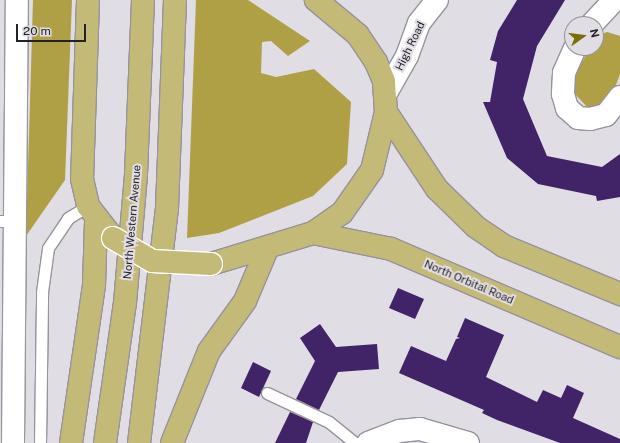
<!DOCTYPE html>
<html>
<head>
<meta charset="utf-8">
<style>
	body { margin:0 }
	#map { position:relative; width:620px; height:443px; overflow:hidden; background:#e0dde5; font-family:"Public Sans",sans-serif }
	div>[style] { position:absolute }
	.forest>* { inset:0; background:#afa046 }
	.building>* { inset:0; background:#412467 }
	.roads { filter:drop-shadow(1px 0 #96939b) drop-shadow(-1px 0 #96939b) drop-shadow(0 1px #96939b) drop-shadow(0 -1px #96939b) }
	.service>* { height:11px; margin:-5.5px; padding:0 5.5px; transform-origin:5.5px; border-radius:5.5px; background:#fff }
	.minor>* { height:22px; margin:-11px; padding:0 11px; transform-origin:11px; border-radius:11px; background:#fff }
	.tertiary>* { height:22px; margin:-11px; padding:0 11px; transform-origin:11px; border-radius:11px; background:#fff }
	.trunk>* { height:22px; margin:-11px; padding:0 11px; transform-origin:11px; border-radius:11px; background:#c4ba78 }
	.bridges { filter:drop-shadow(1px 0 #fff) drop-shadow(-1px 0 #fff) drop-shadow(0 1px #fff) drop-shadow(0 -1px #fff) }
	.trunk-bridge>* { height:22px; margin:-11px; padding:0 11px; transform-origin:11px; border-radius:11px; background:#c4ba78 }
	span { translate:-50% -50%; white-space:nowrap; text-align:center; line-height:1.15; -webkit-text-stroke:4px #e0dde5; paint-order:stroke }
	.street-label { font-size:11px; color:#232225 }
	.north { position:absolute; left:564px; top:16px; width:40px; height:40px; box-sizing:border-box; background:#e0dde5; border:1px solid #949298; border-radius:50%; rotate:76deg; font-size:11px; font-weight:700; line-height:16px; text-align:center; color:#232225 }
	.north::after { content:''; display:block; margin:auto; width:14px; height:18px; background:#7b6d08; clip-path:polygon(50% 0,100% 100%,50% 72%,0 100%) }
	.scale { position:absolute; left:16px; top:24px; width:70px; height:18px; box-sizing:border-box; border:2px solid #232225; border-top:0; padding-left:5px; font-size:12px; line-height:14px; white-space:nowrap; color:#232225; -webkit-text-stroke:3px #e0dde5; paint-order:stroke }
</style>
</head>
<body>
<div id="map">
	<div class="forest">
		<i style="clip-path:polygon(33px 0,72px 0,65px 180px,26px 236px)"></i>
		<i style="clip-path:polygon(196px 0,248px 0,310px 41px,288px 56px,271px 41px,262px 42px,261px 73px,276px 77px,314px 69px,351px 102px,347px 164px,313px 196px,219px 233px,187px 238px)"></i>
		<i style="clip-path:polygon(607px 32px,620px 36px,620px 74px,613px 93px,595px 108px,587px 107px,574px 93px,576px 73px,590px 48px,596px 48px,597px 36px)"></i>
	</div>
	<div class="building">
		<i style="clip-path:polygon(517px 0,565px 0,537px 46px,523px 99px,547px 156px,602px 167px,620px 154px,620px 197px,597px 201px,596px 196px,538px 184px,507px 158px,483px 102px,490px 102px,497px 62px,490px 60px,498px 31px)"></i>
		<i style="clip-path:polygon(398px 288px,424px 299px,415px 319px,389px 308px)"></i>
		<i style="clip-path:polygon(465px 318px,504px 335px,486px 377px,537px 402px,543px 390px,561px 398px,567px 385px,584px 393px,573px 418px,620px 439px,620px 443px,560px 443px,497px 420px,482px 413px,484px 410px,399px 373px,411px 346px,446px 361px,456px 339px,460px 338px,457px 337px)"></i>
		<i style="clip-path:polygon(320px 324px,336px 347px,377px 344px,379px 369px,338px 372px,319px 410px,296px 399px,315px 361px,300px 338px)"></i>
		<i style="clip-path:polygon(253px 362px,271px 371px,259px 397px,241px 388px)"></i>
		<i style="clip-path:polygon(290px 412px,313px 422px,306px 443px,275px 443px)"></i>
	</div>
	<div class="roads">
		<div class="service">
			<i style="left:0;top:221px;width:16px"></i>
			<i style="left:267px;top:393px;width:68px;rotate:25.1deg"></i>
			<i style="left:329px;top:422px;width:33px;rotate:39deg"></i>
			<i style="left:40px;top:443px;width:151px;rotate:-89.2deg"></i>
			<i style="left:42px;top:292px;width:44px;rotate:-82.2deg"></i>
			<i style="left:48px;top:248px;width:36px;rotate:-56deg"></i>
			<i style="left:68px;top:218px;width:23px;rotate:-31deg"></i>
		</div>
		<div class="minor">
			<i style="left:592px;top:24px;width:33px;rotate:-47deg"></i>
			<i style="left:575px;top:48px;width:27px;rotate:114deg"></i>
			<i style="left:564px;top:73px;width:21px;rotate:93deg"></i>
			<i style="left:563px;top:94px;width:15px;rotate:74deg"></i>
			<i style="left:567px;top:108px;width:15px;rotate:42deg"></i>
			<i style="left:578px;top:118px;width:12px;rotate:5deg"></i>
			<i style="left:590px;top:119px;width:16px;rotate:-14deg"></i>
			<i style="left:606px;top:115px;width:23px;rotate:-52deg"></i>
			<i style="left:13px;top:443px;width:443px;rotate:-89.5deg"></i>
			<i style="left:368px;top:443px;width:34px;rotate:-21deg"></i>
			<i style="left:400px;top:431px;width:20px;rotate:-6deg"></i>
			<i style="left:420px;top:429px;width:50px;rotate:16.3deg"></i>
		</div>
		<div class="tertiary">
			<i style="left:386px;top:93px;width:43px;rotate:-60.4deg"></i>
			<i style="left:407px;top:56px;width:35px;rotate:-70deg"></i>
			<i style="left:419px;top:23px;width:29px;rotate:-52deg"></i>
		</div>
		<div class="trunk">
			<i style="left:88px;top:0;width:179px;rotate:91.9deg"></i>
			<i style="left:82px;top:179px;width:28px;rotate:77deg"></i>
			<i style="left:88px;top:206px;width:41px;rotate:52deg"></i>
			<i style="left:386px;top:112px;width:92px;rotate:56.5deg"></i>
			<i style="left:437px;top:189px;width:54px;rotate:44.3deg"></i>
			<i style="left:476px;top:227px;width:34px;rotate:34deg"></i>
			<i style="left:504px;top:246px;width:126px;rotate:22.5deg"></i>
			<i style="left:313px;top:233px;width:80px;rotate:11.6deg"></i>
			<i style="left:391px;top:249px;width:249px;rotate:23.2deg"></i>
			<i style="left:211px;top:264px;width:107px;rotate:-16.9deg"></i>
			<i style="left:313px;top:233px;width:35px;rotate:-35deg"></i>
			<i style="left:342px;top:213px;width:52px;rotate:-55.1deg"></i>
			<i style="left:372px;top:170px;width:60px;rotate:-76.4deg"></i>
			<i style="left:386px;top:112px;width:31px;rotate:-94deg"></i>
			<i style="left:384px;top:81px;width:21px;rotate:-113deg"></i>
			<i style="left:376px;top:62px;width:32px;rotate:-124deg"></i>
			<i style="left:358px;top:35px;width:55px;rotate:-140.2deg"></i>
			<i style="left:71px;top:443px;width:160px;rotate:-81.7deg"></i>
			<i style="left:94px;top:285px;width:65px;rotate:-88.2deg"></i>
			<i style="left:105px;top:443px;width:141px;rotate:-81.9deg"></i>
			<i style="left:125px;top:303px;width:129px;rotate:-85.1deg"></i>
			<i style="left:136px;top:174px;width:174px;rotate:-87.7deg"></i>
			<i style="left:139px;top:443px;width:237px;rotate:-83.2deg"></i>
			<i style="left:167px;top:208px;width:208px;rotate:-87.8deg"></i>
			<i style="left:172px;top:443px;width:99px;rotate:-68.1deg"></i>
			<i style="left:209px;top:351px;width:62px;rotate:-54.2deg"></i>
			<i style="left:245px;top:301px;width:56px;rotate:-67.1deg"></i>
		</div>
	</div>
	<div class="bridges">
		<div class="trunk-bridge">
			<i style="left:113px;top:238px;width:45px;rotate:30.5deg"></i>
			<i style="left:152px;top:261px;width:59px;rotate:2.9deg"></i>
		</div>
	</div>
	<div class="street-label">
		<span style="left:410px;top:46px;rotate:-64deg">High Road</span>
		<span style="left:132px;top:222px;rotate:-85deg">North Western Avenue</span>
		<span style="left:469px;top:282px;rotate:23deg">North Orbital Road</span>
	</div>
	<div class="north">N</div>
	<div class="scale">20 m</div>
</div>
</body>
</html>
